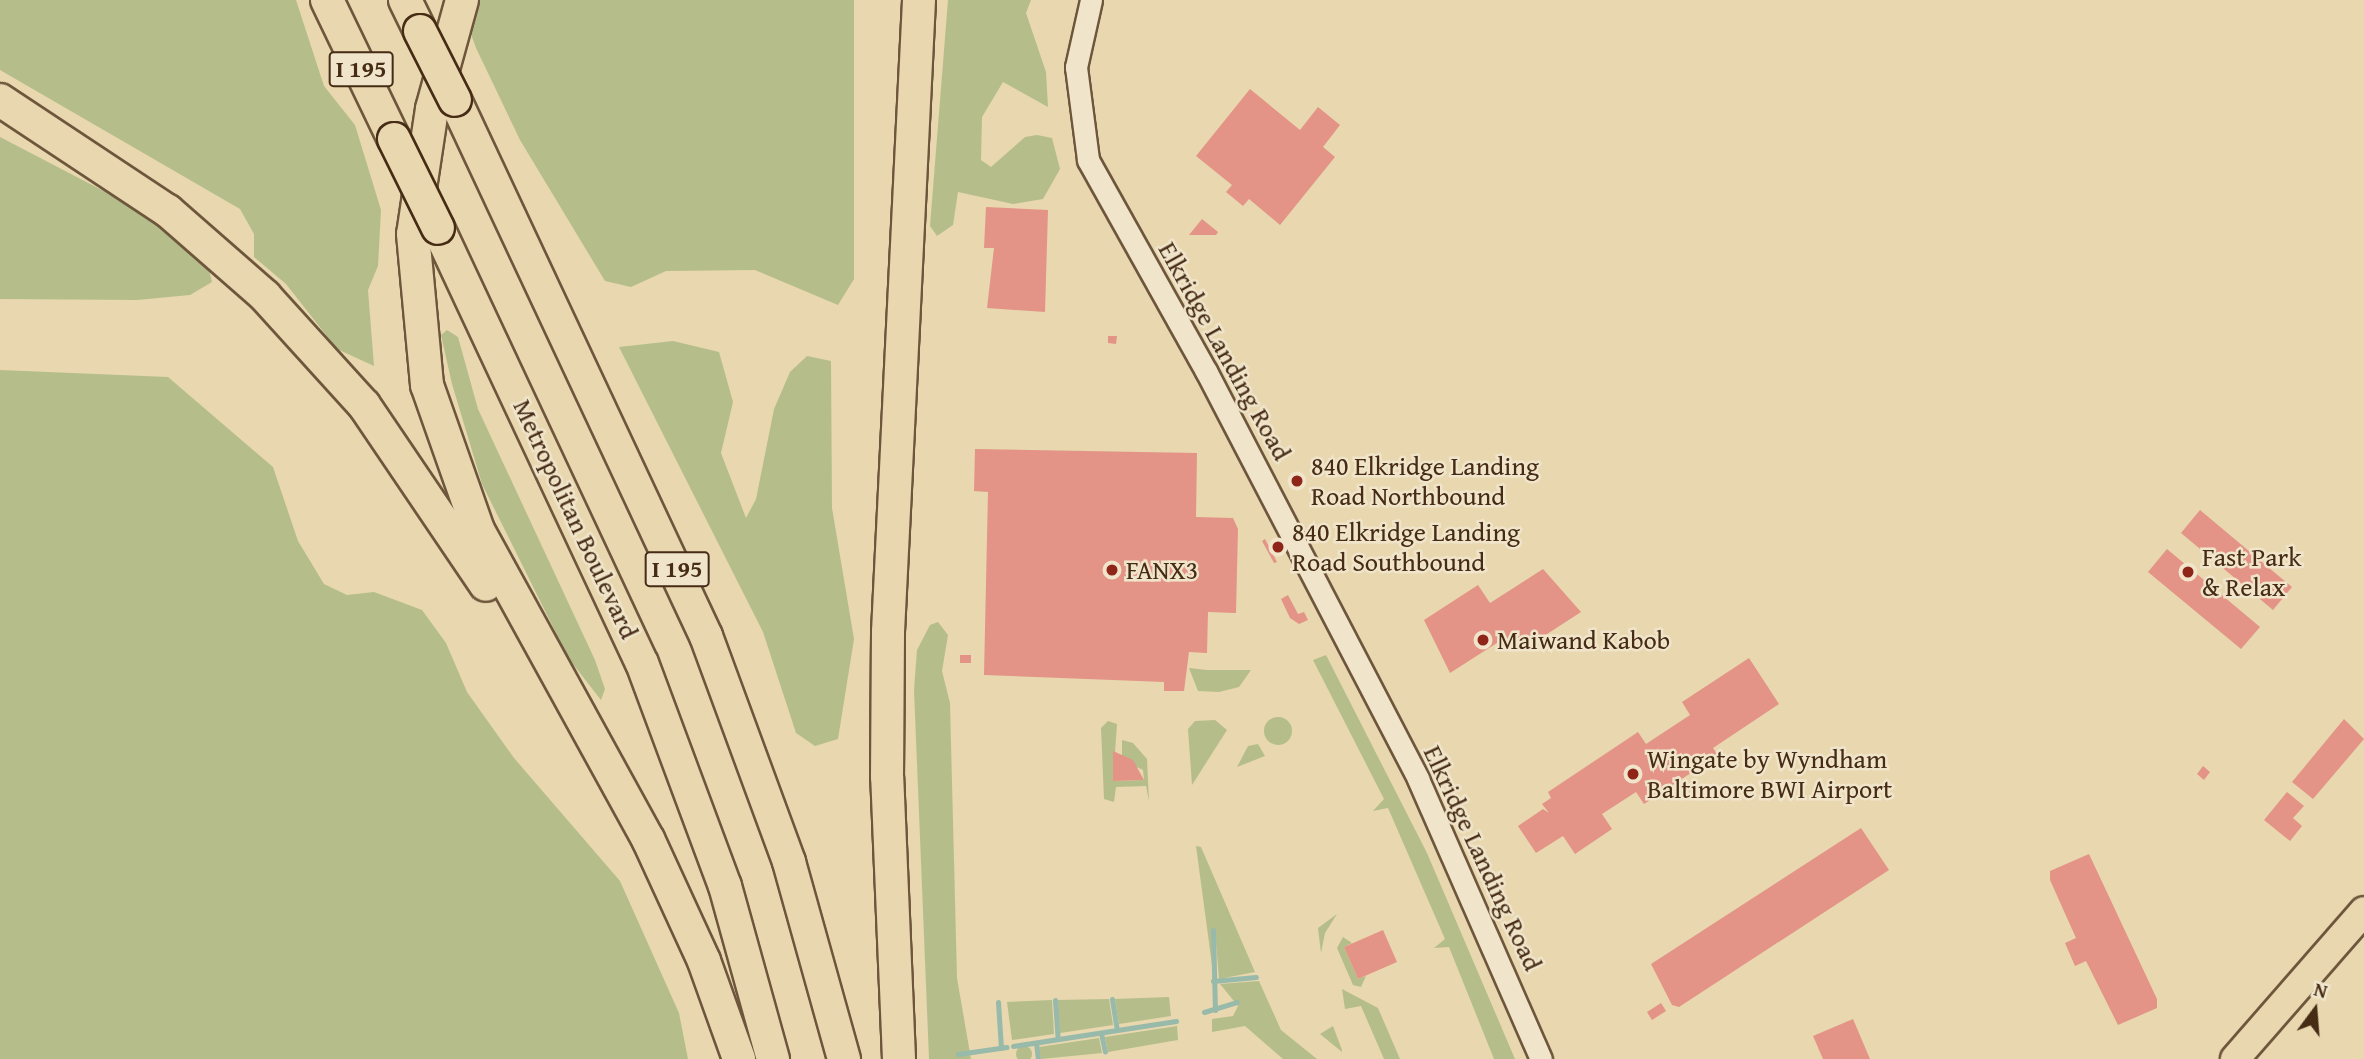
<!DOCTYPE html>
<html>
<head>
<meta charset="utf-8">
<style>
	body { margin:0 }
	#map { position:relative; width:2364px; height:1059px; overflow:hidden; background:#e8d7af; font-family:"Gentium Book Plus",serif }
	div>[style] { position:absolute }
	.green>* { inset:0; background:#b5be8b }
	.round { border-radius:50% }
	.stream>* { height:5px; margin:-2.5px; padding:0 2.5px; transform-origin:2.5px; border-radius:2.5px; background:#97baaa }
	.building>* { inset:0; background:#e39486 }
	.roads { filter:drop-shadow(2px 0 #6e563c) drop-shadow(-2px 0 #6e563c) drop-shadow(0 2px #6e563c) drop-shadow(0 -2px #6e563c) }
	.minor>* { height:21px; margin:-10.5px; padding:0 10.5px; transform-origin:10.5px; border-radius:10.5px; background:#f0e5cb }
	.major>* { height:28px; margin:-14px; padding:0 14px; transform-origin:14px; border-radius:14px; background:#e8d7af }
	.highway>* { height:32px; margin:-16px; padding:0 16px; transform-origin:16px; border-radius:16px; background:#e8d7af }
	.bridges { filter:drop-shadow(2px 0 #462b15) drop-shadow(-2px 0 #462b15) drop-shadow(0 2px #462b15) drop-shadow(0 -2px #462b15) }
	.highway-bridge>* { height:32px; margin:-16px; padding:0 16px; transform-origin:16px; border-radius:16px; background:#e8d7af }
	.dots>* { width:19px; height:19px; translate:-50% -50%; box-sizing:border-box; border:4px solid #f0e5cb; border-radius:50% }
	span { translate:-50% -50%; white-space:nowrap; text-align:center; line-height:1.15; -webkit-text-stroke:5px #f0e5cb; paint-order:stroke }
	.shield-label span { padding:2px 5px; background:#f0e5cb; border:2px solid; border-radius:5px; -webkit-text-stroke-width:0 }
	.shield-label { font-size:24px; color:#462b15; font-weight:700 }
	.street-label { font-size:26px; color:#462b15 }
	.poi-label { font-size:26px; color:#462b15 }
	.left { translate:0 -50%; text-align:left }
	.north { position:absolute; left:2280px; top:975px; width:70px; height:70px; -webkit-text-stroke:5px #f0e5cb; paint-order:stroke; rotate:16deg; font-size:19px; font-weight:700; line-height:28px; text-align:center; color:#462b15 }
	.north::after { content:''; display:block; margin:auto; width:24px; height:32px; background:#462b15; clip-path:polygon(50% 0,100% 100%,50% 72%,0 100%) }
</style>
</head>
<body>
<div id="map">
	<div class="green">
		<i style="clip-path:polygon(0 0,296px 0,324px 86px,355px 125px,381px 210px,378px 266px,368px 290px,374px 366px,337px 349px,286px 284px,254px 257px,254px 234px,240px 209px,0 70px)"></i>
		<i style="clip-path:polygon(479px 0,854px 0,854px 279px,838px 305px,755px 270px,666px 271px,631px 287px,605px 281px,520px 140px,476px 48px,471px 34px)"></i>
		<i style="clip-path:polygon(948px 0,1031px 0,1026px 13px,1046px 72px,1048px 107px,1003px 82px,982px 117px,981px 160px,991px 167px,1025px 137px,1037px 135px,1052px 138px,1060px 169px,1043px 199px,1013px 204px,958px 192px,953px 225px,937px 236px,930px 226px)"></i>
		<i style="clip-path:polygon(0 137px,144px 212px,206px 257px,212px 282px,190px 295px,137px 300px,0 299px)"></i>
		<i style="clip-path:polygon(447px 330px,458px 337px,478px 409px,595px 660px,605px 689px,601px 700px,569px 659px,482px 484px,452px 384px,441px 335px)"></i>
		<i style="clip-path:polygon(673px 341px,719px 352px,733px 402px,721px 453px,746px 518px,756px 499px,774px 409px,790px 372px,807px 356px,831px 361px,832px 508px,854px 639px,838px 739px,815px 746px,796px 733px,763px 632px,619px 347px)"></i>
		<i style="clip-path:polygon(0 370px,168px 377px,273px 467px,298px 541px,324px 584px,347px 595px,374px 592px,422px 610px,446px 643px,467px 692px,514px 758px,620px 881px,679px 1013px,688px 1059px,0 1059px)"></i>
		<i style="clip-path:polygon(938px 622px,948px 635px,942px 671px,950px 703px,957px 978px,971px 1059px,929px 1059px,914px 690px,917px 650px,930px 625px)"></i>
		<i style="clip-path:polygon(1326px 655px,1427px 853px,1515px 1059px,1494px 1059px,1449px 947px,1434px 948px,1445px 939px,1388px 808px,1373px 811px,1384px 799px,1313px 660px)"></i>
		<i style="clip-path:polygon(1189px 668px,1207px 670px,1251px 670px,1239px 687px,1219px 692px,1198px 691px)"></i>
		<i class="round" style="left:1264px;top:717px;width:28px;height:28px"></i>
		<i style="clip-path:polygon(1215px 720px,1227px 730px,1192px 785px,1188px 729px,1195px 721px)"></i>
		<i style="clip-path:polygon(1108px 721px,1117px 724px,1113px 781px,1144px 780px,1143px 770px,1122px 760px,1122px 740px,1133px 743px,1147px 759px,1149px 801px,1146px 786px,1116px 787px,1114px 802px,1104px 799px,1101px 728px)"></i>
		<i style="clip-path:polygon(1258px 744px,1265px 756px,1237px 767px,1248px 746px)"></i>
		<i style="clip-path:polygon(1196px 846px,1201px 847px,1255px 972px,1219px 979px,1215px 930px,1212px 965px)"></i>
		<i style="clip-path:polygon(1337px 914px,1325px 933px,1321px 953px,1318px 928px)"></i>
		<i style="clip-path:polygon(1343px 937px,1352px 943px,1344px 947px,1358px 979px,1366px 976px,1361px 987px,1353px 985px,1337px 948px)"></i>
		<i style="clip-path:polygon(1259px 981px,1281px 1030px,1317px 1059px,1283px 1059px,1245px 1026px,1212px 1032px,1212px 1019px,1233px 1016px,1238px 1006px,1220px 984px)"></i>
		<i style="clip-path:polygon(1342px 989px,1378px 1008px,1400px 1059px,1384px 1059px,1361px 1006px,1345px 1009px)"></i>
		<i style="clip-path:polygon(1169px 997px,1171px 1016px,1119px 1024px,1115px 999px)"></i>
		<i style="clip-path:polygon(1109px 999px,1113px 1025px,1060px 1033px,1057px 1000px)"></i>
		<i style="clip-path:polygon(1052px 1000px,1054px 1034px,1012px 1040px,1007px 1002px)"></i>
		<i style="clip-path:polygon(1177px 1026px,1178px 1040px,1108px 1052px,1105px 1037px)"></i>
		<i style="clip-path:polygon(1333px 1026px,1342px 1050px,1342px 1052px,1320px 1034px)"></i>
		<i style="clip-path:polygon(1099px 1038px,1102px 1053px,1041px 1059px,1039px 1047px)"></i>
		<i class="round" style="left:1016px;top:1046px;width:16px;height:16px"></i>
	</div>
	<div class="stream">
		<i style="left:1213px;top:930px;width:80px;rotate:88.6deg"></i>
		<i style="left:1213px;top:981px;width:43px;rotate:-5.3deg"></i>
		<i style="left:1112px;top:999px;width:31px;rotate:81deg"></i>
		<i style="left:1055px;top:1000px;width:39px;rotate:86deg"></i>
		<i style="left:998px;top:1002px;width:46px;rotate:86.3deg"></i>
		<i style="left:1204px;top:1012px;width:34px;rotate:-17deg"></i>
		<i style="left:1101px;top:1033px;width:19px;rotate:78deg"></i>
		<i style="left:1036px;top:1043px;width:16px;rotate:83deg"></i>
		<i style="left:1013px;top:1046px;width:165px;rotate:-8.7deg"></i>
		<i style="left:958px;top:1054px;width:49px;rotate:-8.1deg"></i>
	</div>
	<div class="building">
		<i style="clip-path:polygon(1250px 89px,1300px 130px,1318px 107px,1340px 125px,1323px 147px,1335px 157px,1280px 225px,1249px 199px,1243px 206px,1226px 192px,1232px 185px,1196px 156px)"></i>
		<i style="clip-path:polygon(986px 207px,1048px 210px,1045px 312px,987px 308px,994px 248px,984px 248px)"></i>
		<i style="clip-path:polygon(1202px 219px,1218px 232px,1216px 235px,1189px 235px)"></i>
		<i style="clip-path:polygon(1108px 336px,1117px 336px,1116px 344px,1108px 343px)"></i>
		<i style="clip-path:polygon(975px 449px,1197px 453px,1196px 517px,1233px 518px,1238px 529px,1236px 613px,1208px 612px,1207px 653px,1189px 652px,1184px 691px,1164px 691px,1164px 682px,984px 675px,988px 492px,974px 491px)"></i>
		<i style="clip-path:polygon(2200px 510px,2292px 587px,2273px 610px,2181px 533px)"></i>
		<i style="clip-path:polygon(1265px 539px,1277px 562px,1274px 563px,1262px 541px)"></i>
		<i style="clip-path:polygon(2167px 549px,2260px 627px,2241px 649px,2148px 572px)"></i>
		<i style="clip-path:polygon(1543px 569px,1581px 612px,1521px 651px,1517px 644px,1506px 651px,1500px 641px,1450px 673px,1424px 620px,1478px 585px,1490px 603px)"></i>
		<i style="clip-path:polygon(1288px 595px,1298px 614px,1304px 612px,1308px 620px,1299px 624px,1290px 618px,1281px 599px)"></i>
		<i style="clip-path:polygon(960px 655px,971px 655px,971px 663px,960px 663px)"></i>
		<i style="clip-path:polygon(1749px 658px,1779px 704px,1713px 748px,1718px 755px,1644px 804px,1636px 792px,1602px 814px,1612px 829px,1575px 854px,1563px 836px,1536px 853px,1518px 826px,1543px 809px,1549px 813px,1542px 804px,1551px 798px,1548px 792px,1638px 732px,1646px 744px,1690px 715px,1682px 702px)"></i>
		<i style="clip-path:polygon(2344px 719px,2364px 739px,2313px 799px,2292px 782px)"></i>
		<i style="clip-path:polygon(1113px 751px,1133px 760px,1144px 780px,1113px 781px)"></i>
		<i style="clip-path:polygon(1875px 754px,1882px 765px,1871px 771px,1864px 761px)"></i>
		<i style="clip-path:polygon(2203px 766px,2210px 772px,2204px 780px,2197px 774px)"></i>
		<i style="clip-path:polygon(2287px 792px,2304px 806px,2293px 818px,2302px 826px,2290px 841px,2264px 820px)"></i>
		<i style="clip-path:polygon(1861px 828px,1889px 870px,1679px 1007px,1672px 1005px,1651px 964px)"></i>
		<i style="clip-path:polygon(2089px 854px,2157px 999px,2157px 1008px,2118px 1025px,2086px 961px,2075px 966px,2065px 943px,2076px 938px,2050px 880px,2050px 871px)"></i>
		<i style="clip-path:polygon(1383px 930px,1397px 962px,1358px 979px,1344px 947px)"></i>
		<i style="clip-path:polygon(1661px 1003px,1666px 1011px,1652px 1020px,1647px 1012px)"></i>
		<i style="clip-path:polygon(1853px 1019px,1870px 1059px,1823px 1059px,1813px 1036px)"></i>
	</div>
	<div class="roads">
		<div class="minor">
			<i style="left:1091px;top:0;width:69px;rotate:102.6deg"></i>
			<i style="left:1076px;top:67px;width:94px;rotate:82.6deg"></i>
			<i style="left:1088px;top:160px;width:242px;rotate:60.8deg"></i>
			<i style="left:1206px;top:371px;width:460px;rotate:62.5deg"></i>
			<i style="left:1418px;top:779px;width:306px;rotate:66.3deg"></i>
		</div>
		<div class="major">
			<i style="left:2235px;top:1059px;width:196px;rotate:-48.9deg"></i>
		</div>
		<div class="highway">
			<i style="left:327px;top:0;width:154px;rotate:64.3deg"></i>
			<i style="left:405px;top:0;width:34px;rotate:64deg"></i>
			<i style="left:462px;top:0;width:113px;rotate:105.4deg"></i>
			<i style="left:432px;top:109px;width:126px;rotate:98.6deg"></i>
			<i style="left:413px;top:234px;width:152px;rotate:84.7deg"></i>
			<i style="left:427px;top:385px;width:154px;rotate:70.6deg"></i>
			<i style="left:478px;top:530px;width:353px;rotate:61.2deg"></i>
			<i style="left:648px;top:839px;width:134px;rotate:65.3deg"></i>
			<i style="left:704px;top:961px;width:104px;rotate:70.3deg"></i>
			<i style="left:0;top:100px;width:201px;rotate:33.5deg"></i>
			<i style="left:168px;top:211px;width:129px;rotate:41.2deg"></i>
			<i style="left:265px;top:296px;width:147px;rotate:47.8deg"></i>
			<i style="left:364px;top:405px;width:217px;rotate:55.9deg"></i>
			<i style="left:455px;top:100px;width:592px;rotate:64.91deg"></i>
			<i style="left:706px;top:636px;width:241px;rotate:69.8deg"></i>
			<i style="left:789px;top:862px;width:205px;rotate:74.4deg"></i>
			<i style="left:438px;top:228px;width:480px;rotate:64.9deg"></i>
			<i style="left:642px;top:663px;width:238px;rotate:69.6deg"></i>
			<i style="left:725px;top:886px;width:180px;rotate:74.5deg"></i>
			<i style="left:899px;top:1059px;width:282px;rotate:-92.4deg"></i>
			<i style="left:887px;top:777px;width:145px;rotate:-89.6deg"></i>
			<i style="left:888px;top:632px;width:633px;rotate:-87.19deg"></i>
		</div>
	</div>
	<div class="bridges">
		<div class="highway-bridge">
			<i style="left:420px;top:31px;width:77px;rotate:63.1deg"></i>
			<i style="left:394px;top:139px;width:99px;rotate:63.7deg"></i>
		</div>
	</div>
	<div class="dots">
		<i style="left:1297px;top:481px;background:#8f2418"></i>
		<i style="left:1278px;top:547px;background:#8f2418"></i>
		<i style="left:1112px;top:570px;background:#8f2418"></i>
		<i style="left:2188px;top:572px;background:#8f2418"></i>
		<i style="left:1483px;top:640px;background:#8f2418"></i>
		<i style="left:1633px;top:774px;background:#8f2418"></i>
	</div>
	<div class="shield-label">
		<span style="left:361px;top:69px">I 195</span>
		<span style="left:677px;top:569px">I 195</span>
	</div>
	<div class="street-label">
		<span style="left:1225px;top:351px;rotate:61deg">Elkridge Landing Road</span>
		<span style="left:576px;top:519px;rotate:65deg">Metropolitan Boulevard</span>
		<span style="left:1483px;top:858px;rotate:65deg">Elkridge Landing Road</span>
	</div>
	<div class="poi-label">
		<span class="left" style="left:1311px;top:481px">840 Elkridge Landing<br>Road Northbound</span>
		<span class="left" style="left:1292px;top:547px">840 Elkridge Landing<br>Road Southbound</span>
		<span class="left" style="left:2202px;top:572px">Fast Park<br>&amp; Relax</span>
		<span class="left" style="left:1126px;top:570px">FANX3</span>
		<span class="left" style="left:1497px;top:640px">Maiwand Kabob</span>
		<span class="left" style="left:1647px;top:774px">Wingate by Wyndham<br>Baltimore BWI Airport</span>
	</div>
	<div class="north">N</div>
</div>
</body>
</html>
